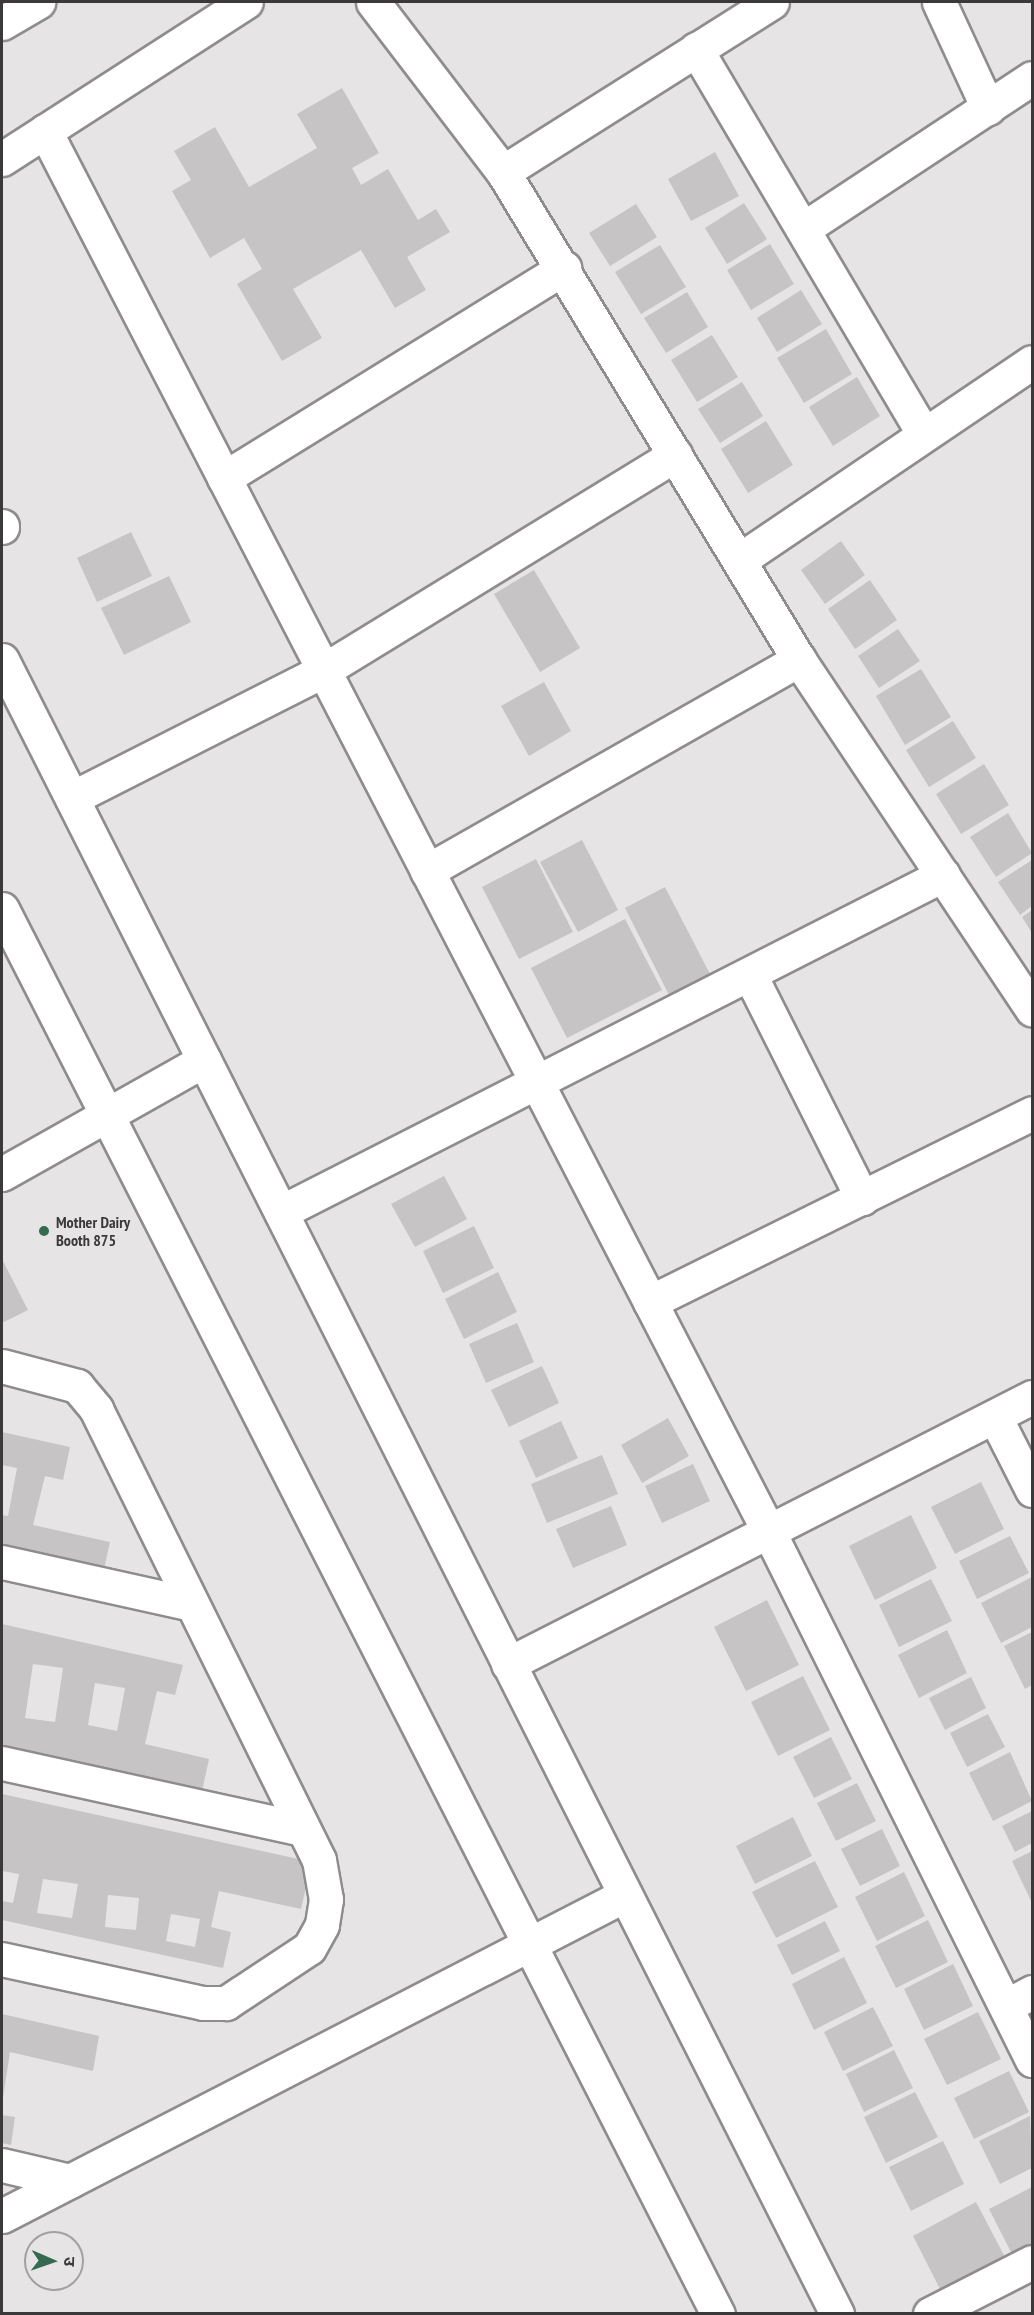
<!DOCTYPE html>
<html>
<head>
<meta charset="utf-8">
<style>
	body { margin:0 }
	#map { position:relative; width:1034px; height:2315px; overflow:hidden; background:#e7e4e6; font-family:"PT Sans Narrow","Noto Sans Devanagari",sans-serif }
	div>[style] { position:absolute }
	.building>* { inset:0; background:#c7c4c6 }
	.roads { filter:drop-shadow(2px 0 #8f8c8d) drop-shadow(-2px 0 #8f8c8d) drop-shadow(0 2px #8f8c8d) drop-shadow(0 -2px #8f8c8d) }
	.minor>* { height:33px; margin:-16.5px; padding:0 16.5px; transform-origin:16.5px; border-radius:16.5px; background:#fff }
	.dots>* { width:16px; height:16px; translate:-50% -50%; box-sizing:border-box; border:3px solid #e7e4e6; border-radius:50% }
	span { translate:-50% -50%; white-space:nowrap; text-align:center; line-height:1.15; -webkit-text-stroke:4.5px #e7e4e6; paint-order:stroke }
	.poi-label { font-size:16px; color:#3b393a; font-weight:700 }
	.left { translate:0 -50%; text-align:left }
	.frame { position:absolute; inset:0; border:3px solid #3b393a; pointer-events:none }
	.north { position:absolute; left:24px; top:2231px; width:60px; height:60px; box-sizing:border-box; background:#e7e4e6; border:2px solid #a2a0a1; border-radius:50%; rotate:92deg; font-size:16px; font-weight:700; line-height:24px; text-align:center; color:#3b393a }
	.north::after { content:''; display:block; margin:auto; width:21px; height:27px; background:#336a50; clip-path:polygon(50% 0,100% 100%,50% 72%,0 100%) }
</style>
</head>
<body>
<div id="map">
	<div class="building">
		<i style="clip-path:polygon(342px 88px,379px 153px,352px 168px,361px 185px,388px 169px,418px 220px,436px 209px,450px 232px,407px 257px,426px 290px,395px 308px,361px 250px,293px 289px,322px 338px,282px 361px,237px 284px,262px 269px,244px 238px,210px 258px,172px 191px,191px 180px,174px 151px,215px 127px,249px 187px,317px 148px,297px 114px)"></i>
		<i style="clip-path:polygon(715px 152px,739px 196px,691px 221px,668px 179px)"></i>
		<i style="clip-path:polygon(744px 203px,767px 239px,727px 264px,705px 228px)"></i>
		<i style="clip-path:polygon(636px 204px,657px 237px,610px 266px,589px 233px)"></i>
		<i style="clip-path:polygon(770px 244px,794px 284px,751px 310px,727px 270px)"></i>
		<i style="clip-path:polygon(660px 245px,686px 287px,641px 314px,615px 272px)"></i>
		<i style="clip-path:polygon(801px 290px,822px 324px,777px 352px,757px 318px)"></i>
		<i style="clip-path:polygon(687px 292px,708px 327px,666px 353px,644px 318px)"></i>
		<i style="clip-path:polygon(826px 329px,852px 374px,804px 403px,777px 358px)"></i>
		<i style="clip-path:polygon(712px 335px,738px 377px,697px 402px,671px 360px)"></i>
		<i style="clip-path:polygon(857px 377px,880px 416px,833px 446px,809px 407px)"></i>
		<i style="clip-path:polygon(742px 382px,763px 416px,720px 443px,698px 409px)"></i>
		<i style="clip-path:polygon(766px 421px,793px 465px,748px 493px,721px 449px)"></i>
		<i style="clip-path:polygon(131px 532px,152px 576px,97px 602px,77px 558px)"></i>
		<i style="clip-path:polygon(841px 541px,865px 575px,825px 604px,801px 570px)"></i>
		<i style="clip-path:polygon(534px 570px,580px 648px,540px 672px,494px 594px)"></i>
		<i style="clip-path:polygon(169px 576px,191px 622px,124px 655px,101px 608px)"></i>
		<i style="clip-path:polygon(870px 580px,897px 620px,855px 649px,828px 609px)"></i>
		<i style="clip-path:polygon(898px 629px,920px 661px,879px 688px,858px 656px)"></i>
		<i style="clip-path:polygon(921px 669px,951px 717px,905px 745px,876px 696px)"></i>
		<i style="clip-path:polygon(544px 682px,571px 731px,529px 756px,501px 706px)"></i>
		<i style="clip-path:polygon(953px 721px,976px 758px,929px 787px,906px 750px)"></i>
		<i style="clip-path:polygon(984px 764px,1009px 805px,961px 834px,936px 794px)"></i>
		<i style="clip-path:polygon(1008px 813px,1032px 853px,996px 877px,970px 837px)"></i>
		<i style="clip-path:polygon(582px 840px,618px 910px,578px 932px,540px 862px)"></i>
		<i style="clip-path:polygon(536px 859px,573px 932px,519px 959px,482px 887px)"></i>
		<i style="clip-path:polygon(1032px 860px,1032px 906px,1020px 915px,998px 882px)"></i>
		<i style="clip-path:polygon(665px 887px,710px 974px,669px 995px,625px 908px)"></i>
		<i style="clip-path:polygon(1032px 910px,1032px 933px,1022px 917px)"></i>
		<i style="clip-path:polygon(625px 919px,662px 990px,567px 1038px,531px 968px)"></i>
		<i style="clip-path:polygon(444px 1176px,467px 1219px,415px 1247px,391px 1204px)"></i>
		<i style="clip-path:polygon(474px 1226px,494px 1268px,443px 1293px,423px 1251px)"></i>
		<i style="clip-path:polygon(2px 1259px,28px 1310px,2px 1323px)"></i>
		<i style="clip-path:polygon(498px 1272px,517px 1312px,464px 1339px,445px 1299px)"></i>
		<i style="clip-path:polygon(517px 1323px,534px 1362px,486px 1383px,469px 1344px)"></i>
		<i style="clip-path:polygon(542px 1366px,559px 1403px,509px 1427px,491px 1390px)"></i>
		<i style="clip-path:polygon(668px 1418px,689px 1456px,642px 1483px,621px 1445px)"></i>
		<i style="clip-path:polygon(561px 1421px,578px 1458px,536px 1478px,519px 1441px)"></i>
		<i style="clip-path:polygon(2px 1432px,70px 1447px,63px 1480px,45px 1476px,33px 1525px,110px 1542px,103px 1574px,2px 1552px,2px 1515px,8px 1516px,17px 1468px,2px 1465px)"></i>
		<i style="clip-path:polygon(602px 1455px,618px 1494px,547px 1523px,531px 1484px)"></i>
		<i style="clip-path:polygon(693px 1464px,710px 1501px,662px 1523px,645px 1486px)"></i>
		<i style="clip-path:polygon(981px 1482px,1004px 1529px,955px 1554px,931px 1507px)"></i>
		<i style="clip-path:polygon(611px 1506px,627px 1545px,573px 1568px,556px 1529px)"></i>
		<i style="clip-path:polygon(911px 1515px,937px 1568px,875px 1600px,849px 1546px)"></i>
		<i style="clip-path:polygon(1010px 1536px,1029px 1573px,977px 1599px,959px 1561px)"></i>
		<i style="clip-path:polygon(1032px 1577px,1032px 1627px,1001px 1643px,981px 1603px)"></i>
		<i style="clip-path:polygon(931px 1579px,952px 1621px,899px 1647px,879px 1605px)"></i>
		<i style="clip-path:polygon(767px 1600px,799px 1665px,746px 1691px,714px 1627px)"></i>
		<i style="clip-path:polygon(evenodd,2px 1624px,183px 1665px,175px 1695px,157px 1691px,145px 1744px,209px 1759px,202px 1791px,2px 1745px,2px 1624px,33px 1664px,63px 1668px,55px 1722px,25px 1718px,33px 1664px,2px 1624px,95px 1683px,125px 1688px,117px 1731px,88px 1725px,95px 1683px)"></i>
		<i style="clip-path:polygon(947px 1630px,967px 1673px,919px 1698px,898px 1655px)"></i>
		<i style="clip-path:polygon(1032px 1632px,1032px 1685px,1025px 1689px,1004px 1646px)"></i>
		<i style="clip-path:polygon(803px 1676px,830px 1730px,778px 1756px,751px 1702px)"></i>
		<i style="clip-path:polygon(971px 1677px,986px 1708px,945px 1730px,929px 1698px)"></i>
		<i style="clip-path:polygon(988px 1714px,1005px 1747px,967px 1767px,950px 1733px)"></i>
		<i style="clip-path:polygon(831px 1737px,852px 1779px,814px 1798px,793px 1757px)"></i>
		<i style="clip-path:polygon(1010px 1752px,1032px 1801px,993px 1821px,969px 1773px)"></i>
		<i style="clip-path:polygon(857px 1783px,876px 1821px,836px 1841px,817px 1803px)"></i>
		<i style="clip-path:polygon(evenodd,2px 1794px,312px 1862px,301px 1909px,219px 1891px,211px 1927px,231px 1932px,223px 1968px,2px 1920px,2px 1901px,13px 1903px,19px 1874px,2px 1871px,2px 1794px,43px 1879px,78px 1884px,72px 1918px,37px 1913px,43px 1879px,2px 1794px,108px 1895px,139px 1898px,136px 1930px,105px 1927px,108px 1895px,2px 1794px,171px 1914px,200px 1919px,195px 1947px,166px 1941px,171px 1914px)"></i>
		<i style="clip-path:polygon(1032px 1811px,1032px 1843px,1015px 1852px,1002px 1826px)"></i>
		<i style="clip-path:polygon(793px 1817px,812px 1856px,755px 1884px,736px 1846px)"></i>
		<i style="clip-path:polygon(882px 1829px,900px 1866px,860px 1886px,841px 1849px)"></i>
		<i style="clip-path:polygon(1032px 1851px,1032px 1903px,1012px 1861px)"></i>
		<i style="clip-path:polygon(815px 1861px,838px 1907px,776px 1938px,752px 1892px)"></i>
		<i style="clip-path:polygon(904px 1872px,925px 1916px,877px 1941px,855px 1897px)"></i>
		<i style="clip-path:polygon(928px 1920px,948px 1962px,896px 1988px,875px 1946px)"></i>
		<i style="clip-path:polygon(825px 1921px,840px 1951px,792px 1975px,777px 1945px)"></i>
		<i style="clip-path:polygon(844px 1957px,867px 2003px,814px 2030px,792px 1984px)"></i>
		<i style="clip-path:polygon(953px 1964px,973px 2006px,924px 2030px,904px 1989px)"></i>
		<i style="clip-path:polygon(873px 2007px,893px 2046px,843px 2071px,824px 2032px)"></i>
		<i style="clip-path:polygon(978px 2012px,1001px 2059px,947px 2085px,924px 2039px)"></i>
		<i style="clip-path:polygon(2px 2014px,99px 2036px,93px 2071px,10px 2052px,2px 2104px)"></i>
		<i style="clip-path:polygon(894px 2050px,913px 2088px,864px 2112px,846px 2074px)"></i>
		<i style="clip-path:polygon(1009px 2071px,1029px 2112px,974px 2139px,954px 2098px)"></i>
		<i style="clip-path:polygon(915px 2092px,938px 2137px,886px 2163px,864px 2117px)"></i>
		<i style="clip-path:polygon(2px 2115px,15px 2117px,11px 2145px,2px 2143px)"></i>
		<i style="clip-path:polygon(1030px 2116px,1032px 2168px,1000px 2184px,979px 2141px)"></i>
		<i style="clip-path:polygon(943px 2141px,964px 2184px,911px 2211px,889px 2167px)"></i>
		<i style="clip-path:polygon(1032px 2187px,1032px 2246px,1013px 2256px,989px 2209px)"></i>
		<i style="clip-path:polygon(976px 2202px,1006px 2259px,942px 2293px,913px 2236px)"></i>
	</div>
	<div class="roads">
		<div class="minor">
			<i style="left:373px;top:2px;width:214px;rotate:52.6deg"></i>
			<i style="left:503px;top:172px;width:571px;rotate:58.76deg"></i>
			<i style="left:799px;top:660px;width:420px;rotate:56.3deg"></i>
			<i style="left:939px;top:2px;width:117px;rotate:65.2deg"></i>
			<i style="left:2px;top:23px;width:42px;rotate:-30.3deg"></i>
			<i style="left:696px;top:49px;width:446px;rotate:59.4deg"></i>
			<i style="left:45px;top:131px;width:1577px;rotate:62.67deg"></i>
			<i style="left:769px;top:1532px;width:590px;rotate:63.52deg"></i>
			<i style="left:2px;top:159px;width:290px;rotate:-32.8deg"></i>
			<i style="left:503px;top:172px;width:318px;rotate:-32.3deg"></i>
			<i style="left:803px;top:229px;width:274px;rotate:-33.4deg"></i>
			<i style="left:224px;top:478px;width:400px;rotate:-31.7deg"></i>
			<i style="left:2px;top:527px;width:1px;rotate:-90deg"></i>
			<i style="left:741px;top:559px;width:351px;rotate:-34.1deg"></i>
			<i style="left:2px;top:660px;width:1853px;rotate:63.21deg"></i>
			<i style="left:72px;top:798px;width:283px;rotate:-26.9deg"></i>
			<i style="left:324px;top:670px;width:412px;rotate:-31.5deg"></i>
			<i style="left:427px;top:871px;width:428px;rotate:-29.6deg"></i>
			<i style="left:2px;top:909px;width:1577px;rotate:63deg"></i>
			<i style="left:750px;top:975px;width:250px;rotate:63.3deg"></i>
			<i style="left:2px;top:1174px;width:232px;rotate:-29.4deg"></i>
			<i style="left:281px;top:1212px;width:743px;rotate:-26.98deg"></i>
			<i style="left:650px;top:1302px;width:426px;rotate:-26.3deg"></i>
			<i style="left:2px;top:1366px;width:78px;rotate:14.9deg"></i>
			<i style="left:77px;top:1386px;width:30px;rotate:50deg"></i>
			<i style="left:96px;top:1409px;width:503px;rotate:63.69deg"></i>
			<i style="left:319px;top:1860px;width:40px;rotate:80deg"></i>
			<i style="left:326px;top:1899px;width:26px;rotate:99deg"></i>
			<i style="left:322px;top:1925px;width:26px;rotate:119deg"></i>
			<i style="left:309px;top:1948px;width:100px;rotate:146.5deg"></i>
			<i style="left:226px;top:2003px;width:23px;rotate:180deg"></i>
			<i style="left:203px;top:2003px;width:206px;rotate:-167.7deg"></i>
			<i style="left:995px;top:1417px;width:82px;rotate:63.1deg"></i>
			<i style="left:2px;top:1562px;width:194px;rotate:12.5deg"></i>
			<i style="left:508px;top:1664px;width:588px;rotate:-27deg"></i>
			<i style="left:2px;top:1763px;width:307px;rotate:12.4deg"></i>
			<i style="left:1006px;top:2006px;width:30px;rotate:-28deg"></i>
			<i style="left:2px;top:2165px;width:70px;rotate:13.2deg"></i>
			<i style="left:2px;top:2216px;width:701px;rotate:-27.26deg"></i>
			<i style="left:930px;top:2314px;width:114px;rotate:-27deg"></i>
		</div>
	</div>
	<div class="dots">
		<i style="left:44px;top:1231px;background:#336a50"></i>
	</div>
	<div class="poi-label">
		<span class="left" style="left:56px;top:1231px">Mother Dairy<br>Booth 875</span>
	</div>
	<div class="frame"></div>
	<div class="north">उ</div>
</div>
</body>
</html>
